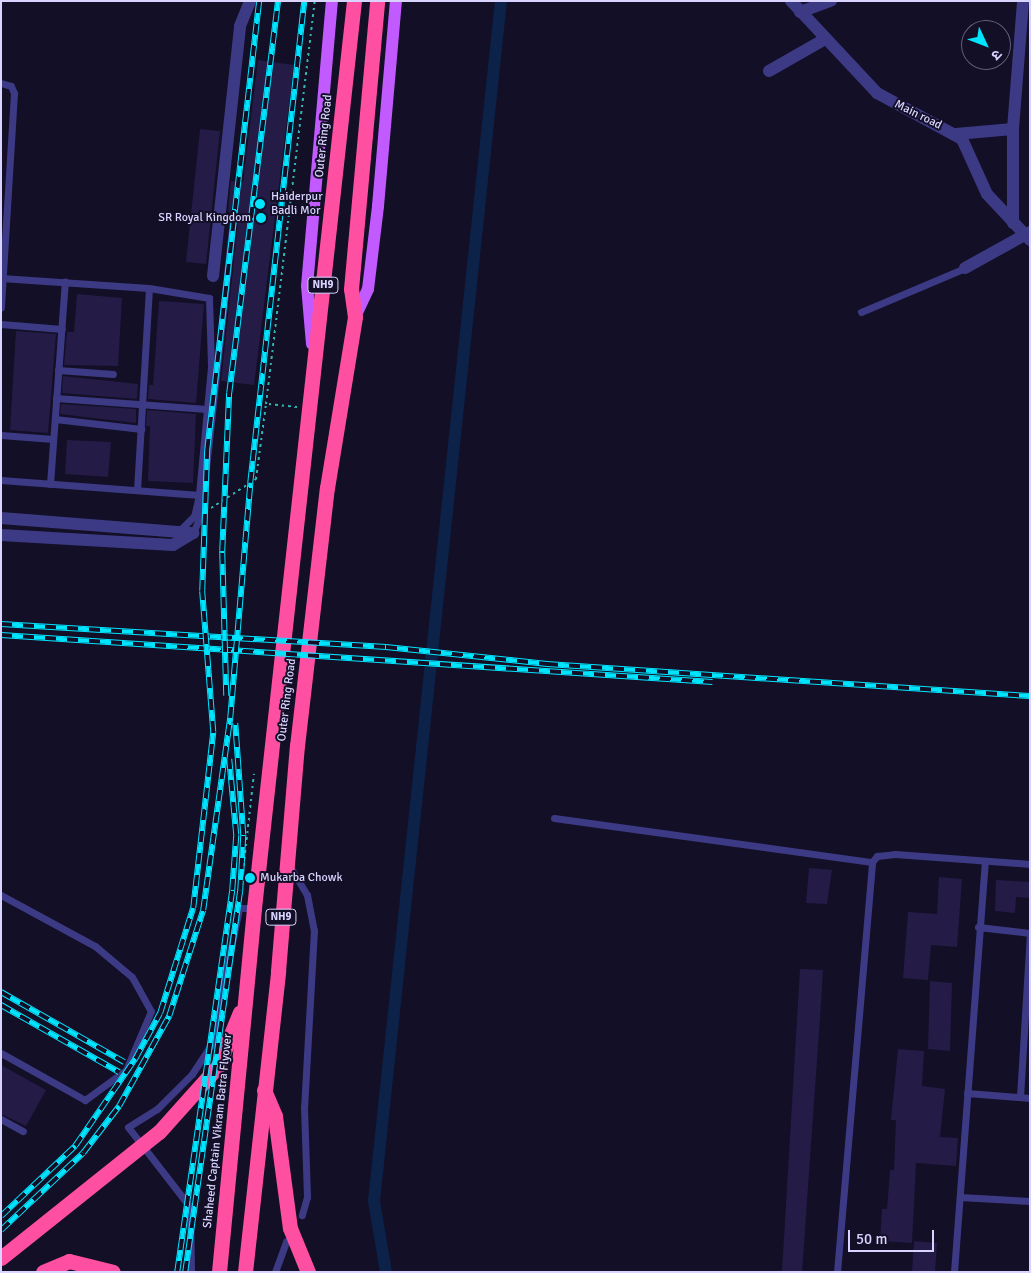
<!DOCTYPE html>
<html>
<head>
<meta charset="utf-8">
<style>
	body { margin:0 }
	#map { position:relative; width:1031px; height:1273px; overflow:hidden; background:#130f26; font-family:Signika,"Noto Sans Devanagari",sans-serif }
	div>[style] { position:absolute }
	.canal>* { height:12px; margin:-6px; padding:0 6px; transform-origin:6px; border-radius:6px; background:#0c2248 }
	.building>* { inset:0; background:#241b47 }
	.path>* { height:2px; margin-top:-1px; transform-origin:0; background:repeating-linear-gradient(90deg,#2fb8b0 0 2.5px,transparent 0 6.5px) }
	.lane>* { height:7px; margin:-3.5px; padding:0 3.5px; transform-origin:3.5px; border-radius:3.5px; background:#3d3a85 }
	.street>* { height:12px; margin:-6px; padding:0 6px; transform-origin:6px; border-radius:6px; background:#3d3a85 }
	.primary>* { height:12px; margin:-6px; padding:0 6px; transform-origin:6px; border-radius:6px; background:#c25bff }
	.highway>* { height:15px; margin:-7.5px; padding:0 7.5px; transform-origin:7.5px; border-radius:7.5px; background:#ff4fa3 }
	.rail>* { height:5.5px; margin-top:-2.75px; transform-origin:0; background:repeating-linear-gradient(90deg,#130f26 0 11px,#00e5ff 0 22px); box-sizing:border-box; border-block:1px solid #00e5ff }
	.dots>* { width:14px; height:14px; translate:-50% -50%; box-sizing:border-box; border:2px solid #130f26; border-radius:50% }
	span { translate:-50% -50%; white-space:nowrap; text-align:center; line-height:1.15; -webkit-text-stroke:4px #130f26; paint-order:stroke }
	.shield-label span { padding:1px 4px; background:#130f26; border:1px solid; border-radius:4px; -webkit-text-stroke-width:0 }
	.shield-label { font-size:11px; color:#d9d4ff; font-weight:700 }
	.street-label { font-size:12px; color:#d9d4ff }
	.poi-label { font-size:12px; color:#d9d4ff }
	.left { translate:0 -50%; text-align:left }
	.right { translate:-100% -50%; text-align:right }
	.frame { position:absolute; inset:0; border:2px solid #d9d4ff; pointer-events:none }
	.north { position:absolute; left:961px; top:20px; width:50px; height:50px; box-sizing:border-box; background:#130f26; border:1px solid #625e7d; border-radius:50%; rotate:133deg; font-size:14px; font-weight:700; line-height:20px; text-align:center; color:#d9d4ff }
	.north::after { content:''; display:block; margin:auto; width:18px; height:22px; background:#00e5ff; clip-path:polygon(50% 0,100% 100%,50% 72%,0 100%) }
	.scale { position:absolute; left:848px; top:1230px; width:86px; height:22px; box-sizing:border-box; border:2px solid #d9d4ff; border-top:0; padding-left:6px; font-size:15px; line-height:18px; white-space:nowrap; color:#d9d4ff; -webkit-text-stroke:4px #130f26; paint-order:stroke }
</style>
</head>
<body>
<div id="map">
	<div class="canal">
		<i style="left:386px;top:1272px;width:72px;rotate:-99.6deg"></i>
		<i style="left:374px;top:1201px;width:1207px;rotate:-83.96deg"></i>
	</div>
	<div class="building">
		<i style="clip-path:polygon(258px 60px,294px 65px,254px 385px,221px 381px,238px 222px,239px 213px,228px 212px,231px 181px,243px 182px)"></i>
		<i style="clip-path:polygon(200px 129px,220px 131px,206px 264px,186px 262px)"></i>
		<i style="clip-path:polygon(77px 294px,122px 298px,118px 366px,64px 365px,67px 332px,74px 332px)"></i>
		<i style="clip-path:polygon(159px 301px,204px 304px,196px 403px,148px 399px,149px 385px,153px 385px)"></i>
		<i style="clip-path:polygon(16px 331px,56px 334px,48px 433px,10px 430px)"></i>
		<i style="clip-path:polygon(63px 376px,138px 384px,137px 399px,62px 393px)"></i>
		<i style="clip-path:polygon(61px 404px,136px 409px,136px 423px,60px 414px)"></i>
		<i style="clip-path:polygon(147px 410px,196px 414px,193px 483px,148px 481px,150px 426px,146px 426px)"></i>
		<i style="clip-path:polygon(67px 440px,111px 442px,108px 477px,65px 474px)"></i>
		<i style="clip-path:polygon(809px 868px,832px 870px,827px 904px,806px 903px)"></i>
		<i style="clip-path:polygon(939px 877px,962px 879px,957px 947px,931px 945px,928px 980px,903px 978px,908px 912px,937px 914px)"></i>
		<i style="clip-path:polygon(996px 880px,1030px 882px,1030px 898px,1016px 897px,1015px 913px,995px 911px)"></i>
		<i style="clip-path:polygon(800px 969px,823px 970px,821px 1003px,802px 1272px,782px 1272px)"></i>
		<i style="clip-path:polygon(930px 981px,952px 983px,950px 1051px,928px 1049px)"></i>
		<i style="clip-path:polygon(898px 1049px,924px 1051px,922px 1086px,945px 1089px,940px 1137px,958px 1138px,956px 1166px,916px 1163px,912px 1243px,880px 1241px,882px 1209px,887px 1209px,890px 1170px,894px 1170px,896px 1120px,891px 1120px)"></i>
		<i style="clip-path:polygon(1px 1065px,46px 1090px,26px 1126px,1px 1114px)"></i>
		<i style="clip-path:polygon(914px 1241px,937px 1243px,935px 1272px,912px 1272px)"></i>
	</div>
	<div class="path">
		<i style="left:297px;top:407px;width:31px;rotate:-174deg"></i>
		<i style="left:266px;top:404px;width:406px;rotate:-83.1deg"></i>
		<i style="left:211px;top:508px;width:54px;rotate:-32.8deg"></i>
		<i style="left:256px;top:479px;width:76px;rotate:-82.4deg"></i>
		<i style="left:240px;top:898px;width:125px;rotate:-83.6deg"></i>
	</div>
	<div class="lane">
		<i style="left:1px;top:83px;width:10px;rotate:17deg"></i>
		<i style="left:11px;top:86px;width:8px;rotate:67deg"></i>
		<i style="left:14px;top:93px;width:215px;rotate:93.5deg"></i>
		<i style="left:1px;top:278px;width:148px;rotate:3.9deg"></i>
		<i style="left:149px;top:288px;width:61px;rotate:9.5deg"></i>
		<i style="left:209px;top:298px;width:69px;rotate:88.3deg"></i>
		<i style="left:211px;top:367px;width:129px;rotate:95.4deg"></i>
		<i style="left:199px;top:495px;width:22px;rotate:103deg"></i>
		<i style="left:194px;top:516px;width:23px;rotate:135deg"></i>
		<i style="left:861px;top:312px;width:113px;rotate:-22.9deg"></i>
		<i style="left:1px;top:324px;width:61px;rotate:4.7deg"></i>
		<i style="left:58px;top:370px;width:55px;rotate:4.2deg"></i>
		<i style="left:56px;top:398px;width:151px;rotate:4.2deg"></i>
		<i style="left:55px;top:419px;width:87px;rotate:6.6deg"></i>
		<i style="left:1px;top:435px;width:52px;rotate:4.4deg"></i>
		<i style="left:1px;top:480px;width:199px;rotate:4.3deg"></i>
		<i style="left:50px;top:484px;width:203px;rotate:-85.8deg"></i>
		<i style="left:137px;top:490px;width:202px;rotate:-86.6deg"></i>
		<i style="left:193px;top:533px;width:21px;rotate:-67deg"></i>
		<i style="left:201px;top:514px;width:295px;rotate:-83.8deg"></i>
		<i style="left:554px;top:818px;width:321px;rotate:7.9deg"></i>
		<i style="left:289px;top:865px;width:35px;rotate:59deg"></i>
		<i style="left:307px;top:895px;width:36px;rotate:79deg"></i>
		<i style="left:314px;top:930px;width:177px;rotate:93.2deg"></i>
		<i style="left:304px;top:1107px;width:90px;rotate:88.1deg"></i>
		<i style="left:307px;top:1197px;width:19px;rotate:106deg"></i>
		<i style="left:1px;top:895px;width:107px;rotate:28.5deg"></i>
		<i style="left:95px;top:946px;width:48px;rotate:40deg"></i>
		<i style="left:132px;top:977px;width:39px;rotate:61deg"></i>
		<i style="left:151px;top:1011px;width:64px;rotate:113deg"></i>
		<i style="left:126px;top:1070px;width:51px;rotate:143.8deg"></i>
		<i style="left:85px;top:1100px;width:96px;rotate:-150.8deg"></i>
		<i style="left:978px;top:927px;width:52px;rotate:6.6deg"></i>
		<i style="left:967px;top:1093px;width:63px;rotate:4.5deg"></i>
		<i style="left:1020px;top:1097px;width:164px;rotate:-86.5deg"></i>
		<i style="left:1px;top:1119px;width:25px;rotate:29deg"></i>
		<i style="left:960px;top:1197px;width:70px;rotate:3.3deg"></i>
		<i style="left:191px;top:1272px;width:65px;rotate:-90.9deg"></i>
		<i style="left:190px;top:1207px;width:101px;rotate:-127.8deg"></i>
		<i style="left:128px;top:1127px;width:34px;rotate:-32deg"></i>
		<i style="left:157px;top:1109px;width:49px;rotate:-45deg"></i>
		<i style="left:192px;top:1074px;width:35px;rotate:-57deg"></i>
		<i style="left:211px;top:1045px;width:140px;rotate:-78.4deg"></i>
		<i style="left:239px;top:908px;width:15px"></i>
		<i style="left:275px;top:1272px;width:33px;rotate:-70deg"></i>
		<i style="left:837px;top:1272px;width:411px;rotate:-85.1deg"></i>
		<i style="left:872px;top:862px;width:8px;rotate:-50deg"></i>
		<i style="left:877px;top:856px;width:18px;rotate:-6deg"></i>
		<i style="left:895px;top:854px;width:135px;rotate:4.2deg"></i>
		<i style="left:954px;top:1272px;width:411px;rotate:-85.7deg"></i>
	</div>
	<div class="street">
		<i style="left:791px;top:1px;width:126px;rotate:46.9deg"></i>
		<i style="left:877px;top:93px;width:97px;rotate:28.4deg"></i>
		<i style="left:962px;top:139px;width:60px;rotate:65.6deg"></i>
		<i style="left:987px;top:194px;width:63px;rotate:46.9deg"></i>
		<i style="left:800px;top:12px;width:33px;rotate:-20deg"></i>
		<i style="left:769px;top:71px;width:64px;rotate:-29.7deg"></i>
		<i style="left:956px;top:134px;width:57px;rotate:-5deg"></i>
		<i style="left:1013px;top:223px;width:94px;rotate:-90deg"></i>
		<i style="left:1013px;top:129px;width:128px;rotate:-85.5deg"></i>
		<i style="left:965px;top:268px;width:74px;rotate:-29deg"></i>
		<i style="left:213px;top:276px;width:251px;rotate:-83.8deg"></i>
		<i style="left:240px;top:26px;width:27px;rotate:-68deg"></i>
		<i style="left:1px;top:518px;width:193px;rotate:4.5deg"></i>
		<i style="left:1px;top:535px;width:172px;rotate:3.3deg"></i>
		<i style="left:173px;top:545px;width:23px;rotate:-31deg"></i>
	</div>
	<div class="primary">
		<i style="left:355px;top:317px;width:31px;rotate:-65deg"></i>
		<i style="left:368px;top:289px;width:84px;rotate:-83.1deg"></i>
		<i style="left:378px;top:206px;width:206px;rotate:-85deg"></i>
		<i style="left:312px;top:344px;width:58px;rotate:-94.9deg"></i>
		<i style="left:307px;top:286px;width:286px;rotate:-85deg"></i>
	</div>
	<div class="highway">
		<i style="left:264px;top:1090px;width:28px;rotate:67deg"></i>
		<i style="left:275px;top:1116px;width:113px;rotate:82.4deg"></i>
		<i style="left:290px;top:1228px;width:48px;rotate:67.8deg"></i>
		<i style="left:1px;top:1258px;width:202px;rotate:-38.6deg"></i>
		<i style="left:159px;top:1132px;width:89px;rotate:-48.2deg"></i>
		<i style="left:218px;top:1066px;width:58px;rotate:-67.8deg"></i>
		<i style="left:43px;top:1272px;width:28px;rotate:-23deg"></i>
		<i style="left:69px;top:1261px;width:45px;rotate:14deg"></i>
		<i style="left:219px;top:1272px;width:366px;rotate:-84.5deg"></i>
		<i style="left:254px;top:908px;width:912px;rotate:-83.71deg"></i>
		<i style="left:245px;top:1272px;width:303px;rotate:-83.7deg"></i>
		<i style="left:278px;top:971px;width:226px;rotate:-85.2deg"></i>
		<i style="left:297px;top:746px;width:260px;rotate:-83.4deg"></i>
		<i style="left:327px;top:488px;width:173px;rotate:-80.7deg"></i>
		<i style="left:355px;top:317px;width:28px;rotate:-98deg"></i>
		<i style="left:351px;top:289px;width:289px;rotate:-84.8deg"></i>
	</div>
	<div class="rail">
		<i style="left:1px;top:624px;width:386px;rotate:3.4deg"></i>
		<i style="left:386px;top:647px;width:162px;rotate:6deg"></i>
		<i style="left:547px;top:664px;width:484px;rotate:3.8deg"></i>
		<i style="left:1px;top:635px;width:713px;rotate:3.78deg"></i>
		<i style="left:226px;top:696px;width:145px;rotate:-91.6deg"></i>
		<i style="left:222px;top:551px;width:158px;rotate:-87.5deg"></i>
		<i style="left:229px;top:393px;width:395px;rotate:-82.9deg"></i>
		<i style="left:1px;top:992px;width:142px;rotate:29.6deg"></i>
		<i style="left:1px;top:1005px;width:136px;rotate:29.6deg"></i>
		<i style="left:1px;top:1216px;width:102px;rotate:-43.4deg"></i>
		<i style="left:75px;top:1146px;width:106px;rotate:-55.4deg"></i>
		<i style="left:135px;top:1059px;width:52px;rotate:-61.5deg"></i>
		<i style="left:160px;top:1013px;width:110px;rotate:-72.6deg"></i>
		<i style="left:193px;top:908px;width:177px;rotate:-83.5deg"></i>
		<i style="left:213px;top:732px;width:141px;rotate:-94.5deg"></i>
		<i style="left:202px;top:591px;width:141px;rotate:-88deg"></i>
		<i style="left:207px;top:450px;width:452px;rotate:-83.4deg"></i>
		<i style="left:1px;top:1230px;width:112px;rotate:-43.2deg"></i>
		<i style="left:83px;top:1153px;width:59px;rotate:-52.5deg"></i>
		<i style="left:119px;top:1106px;width:103px;rotate:-60.9deg"></i>
		<i style="left:169px;top:1016px;width:111px;rotate:-72.2deg"></i>
		<i style="left:203px;top:910px;width:194px;rotate:-82deg"></i>
		<i style="left:230px;top:718px;width:236px;rotate:-85.1deg"></i>
		<i style="left:250px;top:483px;width:485px;rotate:-83.6deg"></i>
		<i style="left:177px;top:1272px;width:386px;rotate:-81.8deg"></i>
		<i style="left:232px;top:890px;width:55px;rotate:-85.8deg"></i>
		<i style="left:236px;top:835px;width:76px;rotate:-95.3deg"></i>
		<i style="left:185px;top:1272px;width:385px;rotate:-81.8deg"></i>
		<i style="left:240px;top:891px;width:56px;rotate:-86.9deg"></i>
		<i style="left:243px;top:835px;width:112px;rotate:-94.1deg"></i>
	</div>
	<div class="dots">
		<i style="left:260px;top:204px;background:#00e5ff"></i>
		<i style="left:261px;top:218px;background:#00e5ff"></i>
		<i style="left:250px;top:878px;background:#00e5ff"></i>
	</div>
	<div class="shield-label">
		<span style="left:323px;top:285px">NH9</span>
		<span style="left:281px;top:917px">NH9</span>
	</div>
	<div class="street-label">
		<span style="left:918px;top:115px;rotate:26deg">Main road</span>
		<span style="left:324px;top:136px;rotate:-84deg">Outer Ring Road</span>
		<span style="left:287px;top:700px;rotate:-83deg">Outer Ring Road</span>
		<span style="left:218px;top:1131px;rotate:-84deg">Shaheed Captain Vikram Batra Flyover</span>
	</div>
	<div class="poi-label">
		<span class="left" style="left:271px;top:204px">Haiderpur<br>Badli Mor</span>
		<span class="right" style="left:251px;top:218px">SR Royal Kingdom</span>
		<span class="left" style="left:260px;top:878px">Mukarba Chowk</span>
	</div>
	<div class="frame"></div>
	<div class="north">उ</div>
	<div class="scale">50 m</div>
</div>
</body>
</html>
